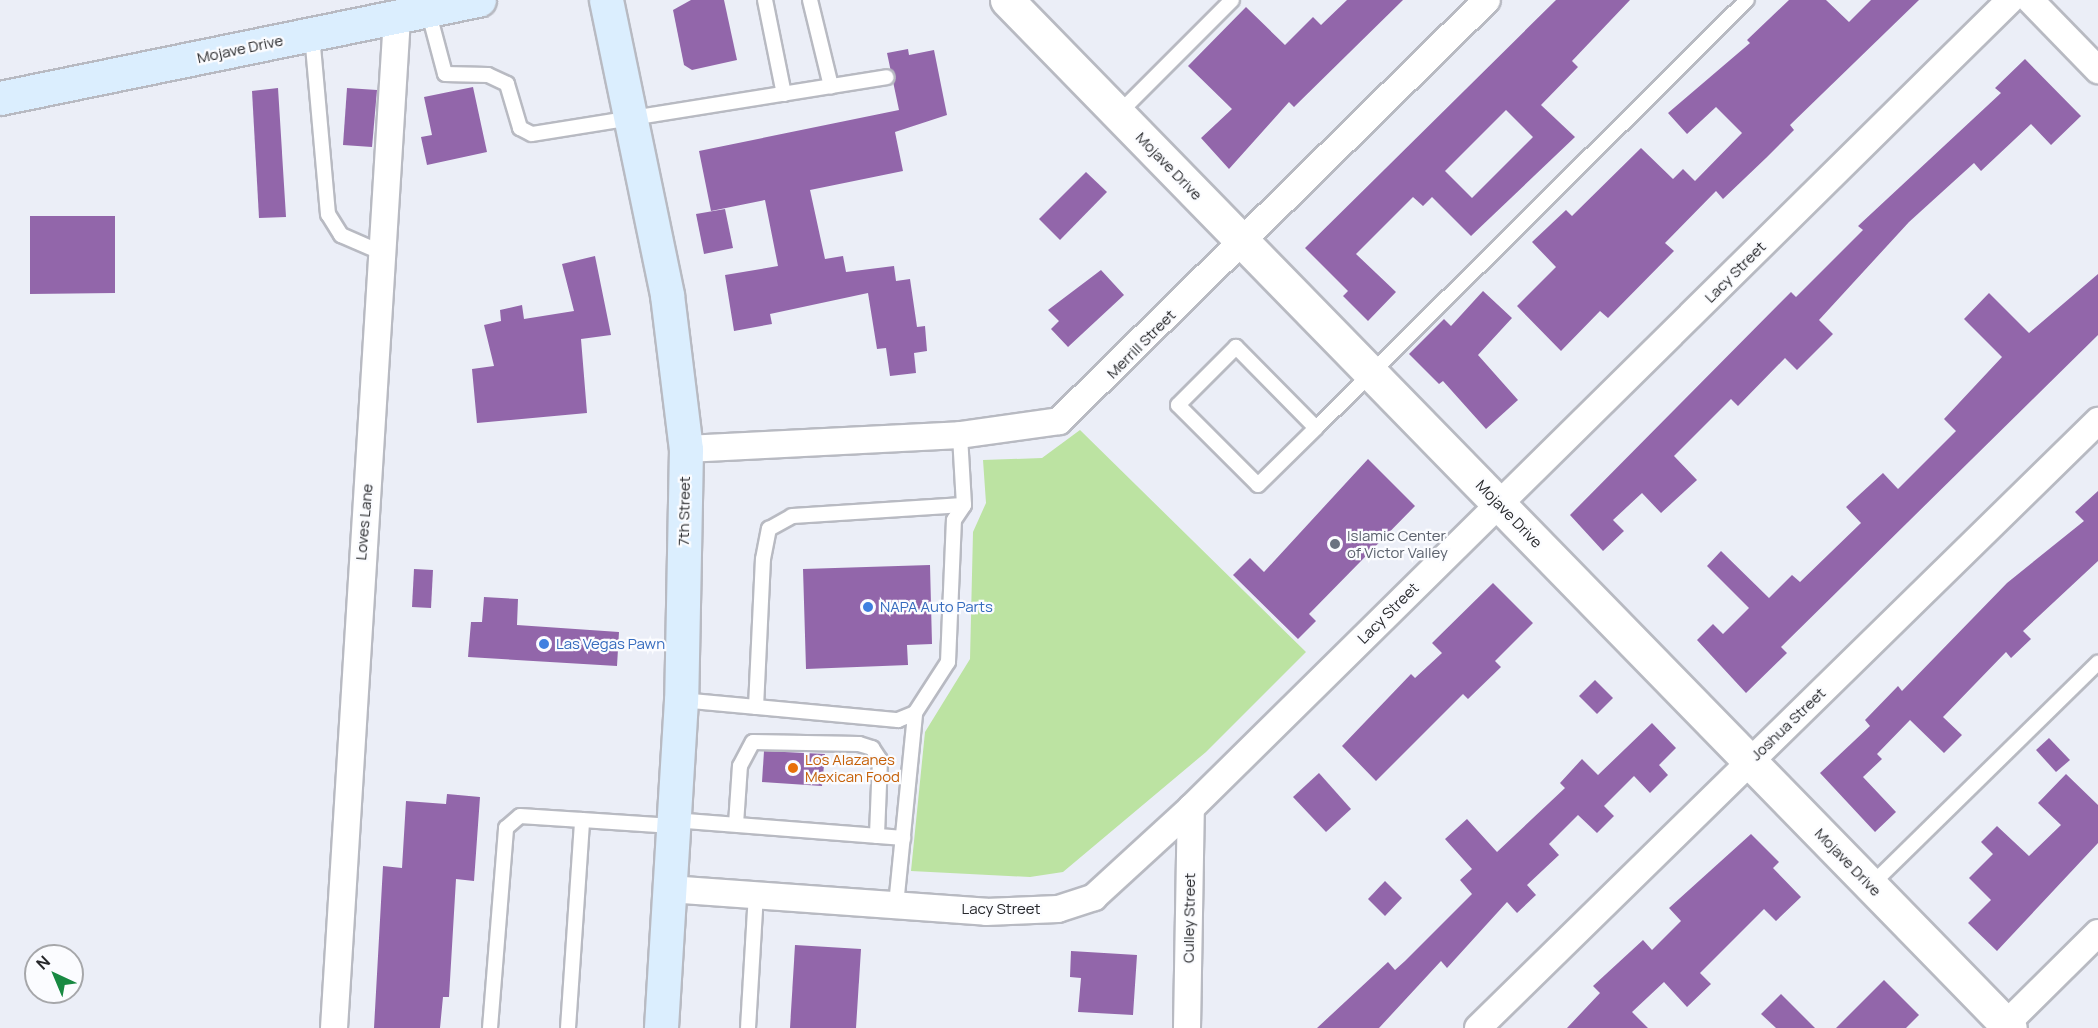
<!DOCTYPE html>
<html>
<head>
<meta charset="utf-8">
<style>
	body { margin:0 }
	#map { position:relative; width:2098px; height:1028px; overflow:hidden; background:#ebeef7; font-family:Manrope,sans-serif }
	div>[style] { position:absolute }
	.green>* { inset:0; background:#bce3a2 }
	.building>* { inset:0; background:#9266aa }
	.roads { filter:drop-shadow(2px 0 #b8bac2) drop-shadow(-2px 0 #b8bac2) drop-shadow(0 2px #b8bac2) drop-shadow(0 -2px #b8bac2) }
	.service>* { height:14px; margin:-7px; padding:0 7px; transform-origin:7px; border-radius:7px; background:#fff }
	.minor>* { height:26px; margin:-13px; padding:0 13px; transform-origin:13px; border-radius:13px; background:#fff }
	.tertiary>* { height:33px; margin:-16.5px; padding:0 16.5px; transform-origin:16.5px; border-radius:16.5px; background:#fff }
	.secondary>* { height:33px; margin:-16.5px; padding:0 16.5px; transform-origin:16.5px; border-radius:16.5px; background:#dbeefe }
	.dots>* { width:16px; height:16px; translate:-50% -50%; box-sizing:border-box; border:3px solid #fbfcff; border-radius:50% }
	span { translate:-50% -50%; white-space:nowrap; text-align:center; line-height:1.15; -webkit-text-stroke:4.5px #fbfcff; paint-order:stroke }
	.street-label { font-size:15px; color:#27282b }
	.worship-label { font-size:15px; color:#5b616d }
	.left { translate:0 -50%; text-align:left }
	.shop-label { font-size:15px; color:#366cbe }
	.food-label { font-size:15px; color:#c56008 }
	.north { position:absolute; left:24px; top:944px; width:60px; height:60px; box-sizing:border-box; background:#fbfcff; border:2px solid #a6a7aa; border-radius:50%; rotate:316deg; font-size:16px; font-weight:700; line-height:24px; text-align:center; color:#27282b }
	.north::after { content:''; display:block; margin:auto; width:21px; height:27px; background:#188942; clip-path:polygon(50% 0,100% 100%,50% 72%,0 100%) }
</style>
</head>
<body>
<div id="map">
	<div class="green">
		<i style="clip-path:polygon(1080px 430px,1306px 652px,1206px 752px,1063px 872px,1030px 877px,911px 871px,925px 732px,970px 659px,973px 532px,986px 503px,983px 460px,1042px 458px)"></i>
	</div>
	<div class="building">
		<i style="clip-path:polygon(691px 0,724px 0,737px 60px,692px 70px,684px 65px,673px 10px)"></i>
		<i style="clip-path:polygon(1347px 0,1403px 0,1294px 107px,1289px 102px,1229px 169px,1201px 138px,1232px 109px,1188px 66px,1246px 7px,1285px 45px,1313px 17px,1321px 25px)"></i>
		<i style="clip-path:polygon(evenodd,1556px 0,1630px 0,1572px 61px,1578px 67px,1541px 105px,1575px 137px,1471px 236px,1432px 197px,1423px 206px,1413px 197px,1356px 254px,1396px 292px,1368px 321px,1343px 296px,1348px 291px,1305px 248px,1556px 0,1506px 110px,1533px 137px,1472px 198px,1445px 171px,1506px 110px)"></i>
		<i style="clip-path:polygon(1789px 0,1826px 0,1849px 22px,1871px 0,1919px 0,1790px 125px,1794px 130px,1766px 158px,1723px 199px,1716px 191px,1665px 243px,1674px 251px,1608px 318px,1600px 311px,1561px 351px,1517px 306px,1556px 267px,1532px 242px,1566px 210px,1572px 216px,1641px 148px,1673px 179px,1683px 169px,1695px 181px,1742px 133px,1716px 107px,1687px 134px,1668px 113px,1750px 43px,1747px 40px)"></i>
		<i style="clip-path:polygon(908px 49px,909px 55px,934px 50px,947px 115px,895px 132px,903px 171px,810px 190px,825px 259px,843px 256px,846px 272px,894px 266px,896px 281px,910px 279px,917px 327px,925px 326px,927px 351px,914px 353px,916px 373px,890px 376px,886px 348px,877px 349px,868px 293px,770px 314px,772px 324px,734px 331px,725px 275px,778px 266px,765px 200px,711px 211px,699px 151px,899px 110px,887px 53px)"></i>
		<i style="clip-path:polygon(2025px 59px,2081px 116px,2051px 145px,2031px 124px,1981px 171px,1974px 163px,1909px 222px,1819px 320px,1833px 334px,1797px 370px,1785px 358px,1738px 406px,1731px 399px,1674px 456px,1697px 480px,1661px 513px,1642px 493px,1613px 520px,1624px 531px,1603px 551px,1570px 515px,1791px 292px,1796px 297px,1863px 230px,1858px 226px,2001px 93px,1995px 88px)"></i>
		<i style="clip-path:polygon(473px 87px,487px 152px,427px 165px,421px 137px,432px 135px,424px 97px)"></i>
		<i style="clip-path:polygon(278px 88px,286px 217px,259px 218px,252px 91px)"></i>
		<i style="clip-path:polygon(347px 88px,377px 90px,372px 147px,343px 145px)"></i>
		<i style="clip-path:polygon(1086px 172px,1107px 192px,1060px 240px,1039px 219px)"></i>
		<i style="clip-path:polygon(725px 209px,733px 248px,704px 254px,696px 214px)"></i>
		<i style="clip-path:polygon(30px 216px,115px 216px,115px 293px,30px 294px)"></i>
		<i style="clip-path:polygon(595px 256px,611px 335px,581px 339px,587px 413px,477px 423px,472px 369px,494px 366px,484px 325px,501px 321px,500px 310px,522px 305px,524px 319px,574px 311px,562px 264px)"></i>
		<i style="clip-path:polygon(1101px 270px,1124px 295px,1068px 347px,1051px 329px,1059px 321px,1048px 310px)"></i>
		<i style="clip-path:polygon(2098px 274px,2098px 335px,1781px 647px,1787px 653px,1746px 693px,1697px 640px,1713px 624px,1723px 634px,1749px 608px,1707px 566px,1721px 551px,1769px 598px,1792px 575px,1800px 582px,1861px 523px,1846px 507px,1883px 473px,1898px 489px,1956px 431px,1944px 419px,2002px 357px,1964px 319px,1989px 293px,2029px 333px)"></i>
		<i style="clip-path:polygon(1483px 291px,1512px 318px,1478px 355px,1518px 400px,1486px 429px,1443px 381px,1439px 384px,1409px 354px,1444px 319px,1451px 326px)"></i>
		<i style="clip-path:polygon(1368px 459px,1415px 506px,1309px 614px,1316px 621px,1298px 639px,1233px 575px,1250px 558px,1264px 572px)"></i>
		<i style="clip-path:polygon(2098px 491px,2098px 561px,2023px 631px,2031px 639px,2011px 658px,2006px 652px,1943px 717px,1962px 735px,1944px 753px,1910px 720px,1877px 754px,1882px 759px,1863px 777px,1896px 812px,1875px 832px,1820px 773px,1870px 726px,1865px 720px,1898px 686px,1902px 691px,2007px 583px,2084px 521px,2075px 512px)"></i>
		<i style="clip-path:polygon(930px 565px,932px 644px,907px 645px,908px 665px,806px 669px,803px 569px)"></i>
		<i style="clip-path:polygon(414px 569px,433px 570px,431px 608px,412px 607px)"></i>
		<i style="clip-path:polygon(1493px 583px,1533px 623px,1495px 661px,1501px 667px,1468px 699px,1463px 694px,1376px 781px,1342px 746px,1411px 674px,1415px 678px,1442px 653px,1432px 643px)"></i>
		<i style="clip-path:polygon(484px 597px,518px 599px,517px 625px,619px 632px,617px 666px,468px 657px,471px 622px,482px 622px)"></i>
		<i style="clip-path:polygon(1595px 680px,1613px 698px,1597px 714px,1579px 696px)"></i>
		<i style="clip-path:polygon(1652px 723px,1676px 748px,1659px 765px,1668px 775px,1650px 793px,1634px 776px,1604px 806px,1614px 816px,1597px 833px,1578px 815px,1549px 844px,1559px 855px,1527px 885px,1536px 895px,1517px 913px,1507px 902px,1447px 968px,1441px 961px,1379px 1028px,1317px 1028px,1388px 962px,1395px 970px,1405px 961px,1472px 894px,1460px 880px,1472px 869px,1445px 839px,1467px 819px,1497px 852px,1565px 788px,1560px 783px,1582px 759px,1598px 775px)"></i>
		<i style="clip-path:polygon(2049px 738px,2070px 760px,2056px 772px,2036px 750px)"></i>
		<i style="clip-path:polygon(764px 751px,825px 754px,822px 786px,762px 782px)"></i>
		<i style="clip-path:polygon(1319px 773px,1351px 809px,1326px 832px,1293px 797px)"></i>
		<i style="clip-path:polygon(2066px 774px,2098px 805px,2098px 843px,1997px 951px,1968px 923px,1991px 900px,1969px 878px,1993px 854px,1981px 842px,1997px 826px,2029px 856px,2061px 825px,2038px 803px)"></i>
		<i style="clip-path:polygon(447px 794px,480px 797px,474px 881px,456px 879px,449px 997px,443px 997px,440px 1028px,374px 1028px,383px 866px,402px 868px,406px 801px,446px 804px)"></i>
		<i style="clip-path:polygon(1751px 834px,1779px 862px,1773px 868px,1801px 897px,1776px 921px,1764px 909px,1700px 973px,1711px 984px,1687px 1007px,1664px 982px,1632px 1012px,1648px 1028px,1567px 1028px,1600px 993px,1593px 986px,1643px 940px,1652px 950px,1681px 921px,1669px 908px)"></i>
		<i style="clip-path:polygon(1385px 881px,1402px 898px,1385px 916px,1368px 899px)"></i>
		<i style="clip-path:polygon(795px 945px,861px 949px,856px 1028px,790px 1028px)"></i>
		<i style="clip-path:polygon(1071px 951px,1137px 955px,1133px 1015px,1078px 1012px,1081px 978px,1070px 977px)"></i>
		<i style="clip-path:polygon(1884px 980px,1919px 1015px,1906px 1028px,1836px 1028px)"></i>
		<i style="clip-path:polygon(1781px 994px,1815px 1028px,1776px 1028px,1761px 1014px)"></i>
	</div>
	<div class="roads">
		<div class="service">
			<i style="left:765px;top:0;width:96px;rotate:78.6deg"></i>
			<i style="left:810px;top:0;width:89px;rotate:76.3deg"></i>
			<i style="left:428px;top:10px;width:66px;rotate:75.1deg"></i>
			<i style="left:445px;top:74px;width:43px;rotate:1.3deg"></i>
			<i style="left:488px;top:75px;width:21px;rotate:25deg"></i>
			<i style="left:507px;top:84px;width:46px;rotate:73.5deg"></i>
			<i style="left:520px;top:128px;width:13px;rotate:27deg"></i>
			<i style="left:532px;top:134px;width:359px;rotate:-9.1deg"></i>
			<i style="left:312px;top:35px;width:180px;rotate:84.9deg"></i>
			<i style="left:328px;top:214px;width:25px;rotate:58deg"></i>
			<i style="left:341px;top:235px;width:48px;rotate:23.4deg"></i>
			<i style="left:1118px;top:114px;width:161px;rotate:-45deg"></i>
			<i style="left:1316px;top:428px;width:114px;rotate:-134.6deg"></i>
			<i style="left:1236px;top:347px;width:82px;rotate:135deg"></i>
			<i style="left:1178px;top:405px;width:113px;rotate:45deg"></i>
			<i style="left:1258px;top:485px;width:81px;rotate:-44.5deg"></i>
			<i style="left:1316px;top:428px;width:607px;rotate:-44.8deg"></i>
			<i style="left:681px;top:700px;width:218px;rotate:5.3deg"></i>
			<i style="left:898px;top:720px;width:18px;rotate:-22deg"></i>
			<i style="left:915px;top:713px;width:61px;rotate:-57.1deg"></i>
			<i style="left:948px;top:662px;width:142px;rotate:-87.6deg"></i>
			<i style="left:954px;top:520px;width:18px;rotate:-56deg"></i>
			<i style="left:964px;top:505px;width:70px;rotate:-93.3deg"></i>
			<i style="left:756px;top:707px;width:148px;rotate:-87.3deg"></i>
			<i style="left:763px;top:559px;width:31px;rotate:-79deg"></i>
			<i style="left:769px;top:529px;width:26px;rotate:-29deg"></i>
			<i style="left:792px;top:516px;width:172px;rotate:-3.7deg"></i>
			<i style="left:674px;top:820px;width:230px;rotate:4.5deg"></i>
			<i style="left:736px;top:824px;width:58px;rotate:-86.1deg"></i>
			<i style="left:740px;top:766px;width:27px;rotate:-62deg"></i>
			<i style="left:753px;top:742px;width:106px;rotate:1.1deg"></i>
			<i style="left:859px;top:744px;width:14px;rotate:17deg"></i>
			<i style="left:872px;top:748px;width:14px;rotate:56deg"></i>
			<i style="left:880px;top:760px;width:76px;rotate:92.3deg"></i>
			<i style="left:1871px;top:885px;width:318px;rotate:-44.4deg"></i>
			<i style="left:896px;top:905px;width:193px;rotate:-84.3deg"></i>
			<i style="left:490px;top:1028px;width:201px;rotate:-85.4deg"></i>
			<i style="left:506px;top:828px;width:18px;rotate:-41deg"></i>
			<i style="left:520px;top:816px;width:62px;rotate:3.7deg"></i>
			<i style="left:568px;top:1028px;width:208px;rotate:-86.1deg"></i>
			<i style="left:582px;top:820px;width:91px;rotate:3.8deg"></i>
			<i style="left:748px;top:1028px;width:133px;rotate:-86.6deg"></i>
		</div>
		<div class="minor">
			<i style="left:2030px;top:0;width:98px;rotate:45.8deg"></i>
			<i style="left:686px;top:449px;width:274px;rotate:-2.9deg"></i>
			<i style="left:960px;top:435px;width:100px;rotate:-8deg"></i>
			<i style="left:1059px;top:421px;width:600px;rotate:-44.53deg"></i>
			<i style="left:669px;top:889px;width:318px;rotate:4.1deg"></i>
			<i style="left:986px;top:912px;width:72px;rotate:-2.4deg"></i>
			<i style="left:1058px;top:909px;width:38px;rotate:-18deg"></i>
			<i style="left:1094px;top:897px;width:132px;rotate:-42.5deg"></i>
			<i style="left:1191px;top:808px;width:1150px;rotate:-44.61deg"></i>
			<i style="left:334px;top:1028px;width:1013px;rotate:-86.43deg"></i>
			<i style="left:1187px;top:1028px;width:220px;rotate:-89deg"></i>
			<i style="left:1478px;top:1028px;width:868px;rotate:-44.39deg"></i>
			<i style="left:2002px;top:1028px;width:135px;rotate:-44.7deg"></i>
		</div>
		<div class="tertiary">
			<i style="left:1007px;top:0;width:1436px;rotate:45.71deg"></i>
		</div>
		<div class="secondary">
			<i style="left:606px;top:0;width:301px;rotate:78.3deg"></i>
			<i style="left:667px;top:295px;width:155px;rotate:83deg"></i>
			<i style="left:686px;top:449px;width:251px;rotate:91.1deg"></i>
			<i style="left:681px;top:700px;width:329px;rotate:93.5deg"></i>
			<i style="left:0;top:98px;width:489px;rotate:-11.6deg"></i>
		</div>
	</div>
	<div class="dots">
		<i style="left:1335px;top:544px;background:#6b7280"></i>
		<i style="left:868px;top:607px;background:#3f7fe0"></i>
		<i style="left:544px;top:644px;background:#3f7fe0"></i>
		<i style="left:793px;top:768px;background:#e8710a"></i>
	</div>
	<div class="street-label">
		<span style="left:240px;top:49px;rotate:-12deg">Mojave Drive</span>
		<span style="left:1169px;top:166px;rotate:46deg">Mojave Drive</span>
		<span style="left:1735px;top:272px;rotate:-45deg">Lacy Street</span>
		<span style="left:1141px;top:344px;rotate:-45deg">Merrill Street</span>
		<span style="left:684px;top:511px;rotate:-89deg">7th Street</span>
		<span style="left:1509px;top:514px;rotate:46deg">Mojave Drive</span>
		<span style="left:364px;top:522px;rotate:-85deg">Loves Lane</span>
		<span style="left:1388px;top:613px;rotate:-45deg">Lacy Street</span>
		<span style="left:1788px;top:724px;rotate:-44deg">Joshua Street</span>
		<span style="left:1848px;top:862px;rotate:46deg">Mojave Drive</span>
		<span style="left:1001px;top:909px">Lacy Street</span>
		<span style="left:1189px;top:918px;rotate:-89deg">Culley Street</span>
	</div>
	<div class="worship-label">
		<span class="left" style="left:1347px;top:544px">Islamic Center<br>of Victor Valley</span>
	</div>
	<div class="shop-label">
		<span class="left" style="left:880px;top:607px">NAPA Auto Parts</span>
		<span class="left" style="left:556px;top:644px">Las Vegas Pawn</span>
	</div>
	<div class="food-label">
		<span class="left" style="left:805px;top:768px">Los Alazanes<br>Mexican Food</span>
	</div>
	<div class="north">N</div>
</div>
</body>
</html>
